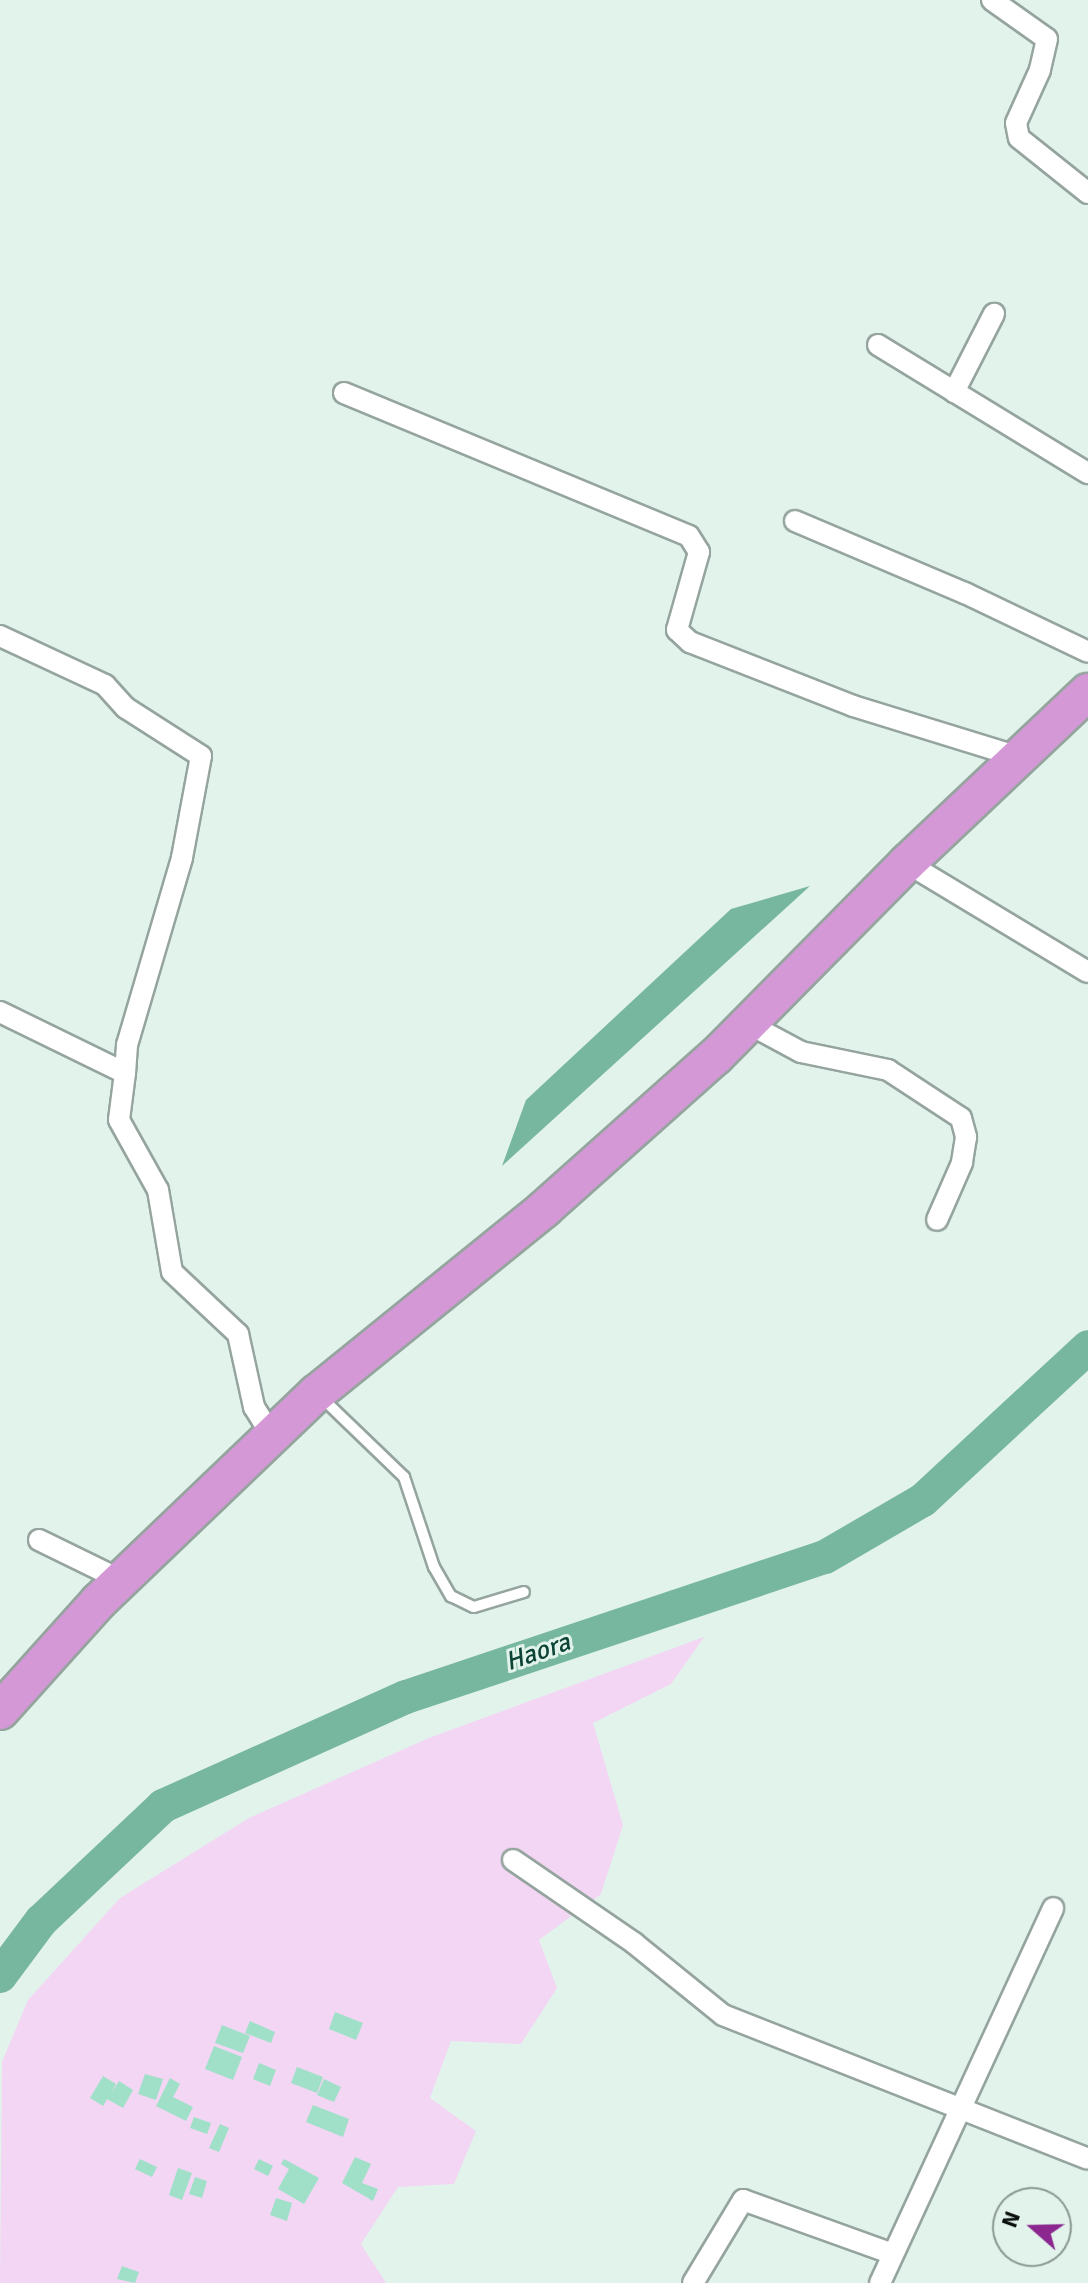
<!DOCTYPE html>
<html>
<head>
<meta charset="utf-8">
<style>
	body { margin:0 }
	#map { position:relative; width:1088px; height:2283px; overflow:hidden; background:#e2f3ec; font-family:Signika,sans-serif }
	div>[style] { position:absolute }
	.green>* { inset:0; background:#f3d6f3 }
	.water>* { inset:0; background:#77b69f }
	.river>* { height:34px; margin:-17px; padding:0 17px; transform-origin:17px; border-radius:17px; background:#77b69f }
	.building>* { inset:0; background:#a0e0c9 }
	.roads { filter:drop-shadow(2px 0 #95a49e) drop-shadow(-2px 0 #95a49e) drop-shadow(0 2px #95a49e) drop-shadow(0 -2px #95a49e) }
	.lane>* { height:10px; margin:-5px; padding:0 5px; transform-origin:5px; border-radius:5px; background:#fff }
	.street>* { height:20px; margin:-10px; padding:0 10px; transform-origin:10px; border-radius:10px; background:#fff }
	.highway>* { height:36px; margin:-18px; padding:0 18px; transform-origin:18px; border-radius:18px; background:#d598d6 }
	span { translate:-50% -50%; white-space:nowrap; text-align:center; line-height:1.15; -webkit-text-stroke:6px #e2f3ec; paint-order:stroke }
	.water-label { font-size:26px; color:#0c4334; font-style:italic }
	.north { position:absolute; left:992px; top:2187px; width:80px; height:80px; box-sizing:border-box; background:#e2f3ec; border:2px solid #8b9893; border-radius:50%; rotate:290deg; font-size:22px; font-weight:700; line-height:32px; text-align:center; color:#090f0d }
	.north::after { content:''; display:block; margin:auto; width:28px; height:36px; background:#8b278f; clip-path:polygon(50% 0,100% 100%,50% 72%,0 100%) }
</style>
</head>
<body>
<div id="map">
	<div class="green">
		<i style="clip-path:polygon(704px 1637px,671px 1684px,593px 1723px,623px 1825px,601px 1894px,539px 1940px,557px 1988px,521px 2044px,451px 2041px,430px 2098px,476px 2131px,454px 2184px,398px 2187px,361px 2244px,386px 2283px,0 2283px,2px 2062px,28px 2000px,120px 1898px,249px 1818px,429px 1738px)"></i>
	</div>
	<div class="water">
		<i style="clip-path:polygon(810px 886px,502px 1166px,526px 1100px,731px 909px)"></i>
	</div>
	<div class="river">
		<i style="left:0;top:1976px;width:69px;rotate:-53.3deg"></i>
		<i style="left:41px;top:1921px;width:168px;rotate:-43.3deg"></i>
		<i style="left:163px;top:1806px;width:266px;rotate:-24.2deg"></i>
		<i style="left:406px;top:1697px;width:442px;rotate:-18.5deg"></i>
		<i style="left:825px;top:1557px;width:113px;rotate:-30.2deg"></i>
		<i style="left:923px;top:1500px;width:225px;rotate:-42.8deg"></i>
	</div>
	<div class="building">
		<i style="clip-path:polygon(335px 2012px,363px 2023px,356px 2040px,329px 2029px)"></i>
		<i style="clip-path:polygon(250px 2021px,275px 2032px,271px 2043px,245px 2033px)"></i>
		<i style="clip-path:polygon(222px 2025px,250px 2036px,243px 2053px,215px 2043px)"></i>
		<i style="clip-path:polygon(214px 2046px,242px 2057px,233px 2080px,205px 2069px)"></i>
		<i style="clip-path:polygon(259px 2063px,276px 2070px,270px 2086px,253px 2079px)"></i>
		<i style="clip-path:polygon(297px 2067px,323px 2077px,317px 2093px,291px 2083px)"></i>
		<i style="clip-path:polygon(145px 2074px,163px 2079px,156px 2100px,138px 2094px)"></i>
		<i style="clip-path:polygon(103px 2076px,116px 2084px,111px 2094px,119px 2081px,133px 2090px,123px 2108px,107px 2099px,103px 2106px,90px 2098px)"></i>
		<i style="clip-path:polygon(170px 2078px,180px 2084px,173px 2097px,193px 2107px,186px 2121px,156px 2106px)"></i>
		<i style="clip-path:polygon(324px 2079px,341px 2087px,334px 2102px,317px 2095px)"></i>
		<i style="clip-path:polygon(313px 2105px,349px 2119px,343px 2137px,306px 2122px)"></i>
		<i style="clip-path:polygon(194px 2117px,211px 2123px,207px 2134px,190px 2128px)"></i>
		<i style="clip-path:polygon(220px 2124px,229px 2128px,219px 2152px,209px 2148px)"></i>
		<i style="clip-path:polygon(355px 2157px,371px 2164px,362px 2183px,378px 2189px,373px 2201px,342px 2183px)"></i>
		<i style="clip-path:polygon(140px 2159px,157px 2167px,152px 2177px,135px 2169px)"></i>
		<i style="clip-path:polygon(259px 2159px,273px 2166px,268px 2176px,254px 2169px)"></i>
		<i style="clip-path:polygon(284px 2159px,319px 2178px,304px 2204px,278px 2189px,289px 2169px,281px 2164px)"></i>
		<i style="clip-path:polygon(178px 2168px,192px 2173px,182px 2200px,169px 2195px)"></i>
		<i style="clip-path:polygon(195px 2177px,207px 2181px,202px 2198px,189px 2194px)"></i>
		<i style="clip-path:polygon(276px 2198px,292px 2203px,287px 2221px,270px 2215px)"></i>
		<i style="clip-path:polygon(122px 2266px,139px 2272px,135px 2283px,117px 2279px)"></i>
	</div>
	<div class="roads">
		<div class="lane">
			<i style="left:322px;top:1398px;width:114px;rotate:43.9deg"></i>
			<i style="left:404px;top:1477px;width:95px;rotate:71.6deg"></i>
			<i style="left:434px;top:1567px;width:34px;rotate:60deg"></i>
			<i style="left:451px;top:1596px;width:25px;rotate:26deg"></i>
			<i style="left:474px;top:1607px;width:52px;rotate:-16.7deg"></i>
		</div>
		<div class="street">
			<i style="left:992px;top:0;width:67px;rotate:35.3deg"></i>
			<i style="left:1047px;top:39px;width:32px;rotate:103deg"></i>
			<i style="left:1040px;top:70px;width:58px;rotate:114.4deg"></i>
			<i style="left:1016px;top:123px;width:15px;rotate:79deg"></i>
			<i style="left:1019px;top:138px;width:88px;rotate:38.6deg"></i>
			<i style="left:878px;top:345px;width:246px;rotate:31.4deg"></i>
			<i style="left:954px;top:392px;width:88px;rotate:-62.9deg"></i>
			<i style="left:344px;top:393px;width:373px;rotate:22.5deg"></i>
			<i style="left:689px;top:536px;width:19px;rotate:58deg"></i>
			<i style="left:699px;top:552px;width:81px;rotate:105.8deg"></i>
			<i style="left:677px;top:630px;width:18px;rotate:43deg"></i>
			<i style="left:690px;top:642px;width:175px;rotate:21.4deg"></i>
			<i style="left:853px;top:706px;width:174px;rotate:17.1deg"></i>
			<i style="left:795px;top:521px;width:185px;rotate:23deg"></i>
			<i style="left:965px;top:593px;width:136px;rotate:25.6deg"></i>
			<i style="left:0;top:636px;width:116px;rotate:25deg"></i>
			<i style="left:105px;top:685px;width:31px;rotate:48deg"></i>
			<i style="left:126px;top:708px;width:89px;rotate:32.6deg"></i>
			<i style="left:201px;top:756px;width:104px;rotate:100.6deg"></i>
			<i style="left:182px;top:858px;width:195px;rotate:106.4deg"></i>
			<i style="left:127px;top:1045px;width:28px;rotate:94deg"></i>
			<i style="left:907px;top:863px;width:211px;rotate:31.1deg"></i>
			<i style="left:0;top:1012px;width:139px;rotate:26deg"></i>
			<i style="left:125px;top:1073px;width:47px;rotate:97.3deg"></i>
			<i style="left:119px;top:1120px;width:80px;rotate:60.9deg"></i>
			<i style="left:158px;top:1190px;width:83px;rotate:80.3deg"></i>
			<i style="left:172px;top:1272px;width:91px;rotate:43.2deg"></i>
			<i style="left:238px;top:1334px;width:75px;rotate:77.6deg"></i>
			<i style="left:254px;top:1407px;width:34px;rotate:58deg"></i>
			<i style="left:747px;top:1023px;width:61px;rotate:28.2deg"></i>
			<i style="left:801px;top:1052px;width:89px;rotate:11.7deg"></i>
			<i style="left:888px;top:1070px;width:87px;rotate:33.3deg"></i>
			<i style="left:961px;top:1118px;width:20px;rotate:75deg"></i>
			<i style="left:966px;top:1137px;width:26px;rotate:99deg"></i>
			<i style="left:962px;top:1163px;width:62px;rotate:113.7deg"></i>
			<i style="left:39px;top:1540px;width:91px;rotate:26deg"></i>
			<i style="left:513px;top:1860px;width:147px;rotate:34.4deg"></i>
			<i style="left:634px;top:1943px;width:114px;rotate:39deg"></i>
			<i style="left:723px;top:2015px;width:392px;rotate:21.5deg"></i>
			<i style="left:693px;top:2283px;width:97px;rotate:-58.9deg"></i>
			<i style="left:743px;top:2200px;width:159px;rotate:19.8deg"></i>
			<i style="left:880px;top:2283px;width:413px;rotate:-65.2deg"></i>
		</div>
		<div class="highway">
			<i style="left:0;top:1711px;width:148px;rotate:-48deg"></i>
			<i style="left:99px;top:1601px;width:301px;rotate:-43.7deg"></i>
			<i style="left:317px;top:1393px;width:292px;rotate:-39deg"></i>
			<i style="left:544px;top:1209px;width:230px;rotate:-41.7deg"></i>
			<i style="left:716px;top:1056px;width:272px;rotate:-45.3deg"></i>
			<i style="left:907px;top:863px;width:249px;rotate:-43.4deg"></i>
		</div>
	</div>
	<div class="water-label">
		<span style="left:538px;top:1653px;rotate:-19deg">Haora</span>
	</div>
	<div class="north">N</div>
</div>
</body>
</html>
